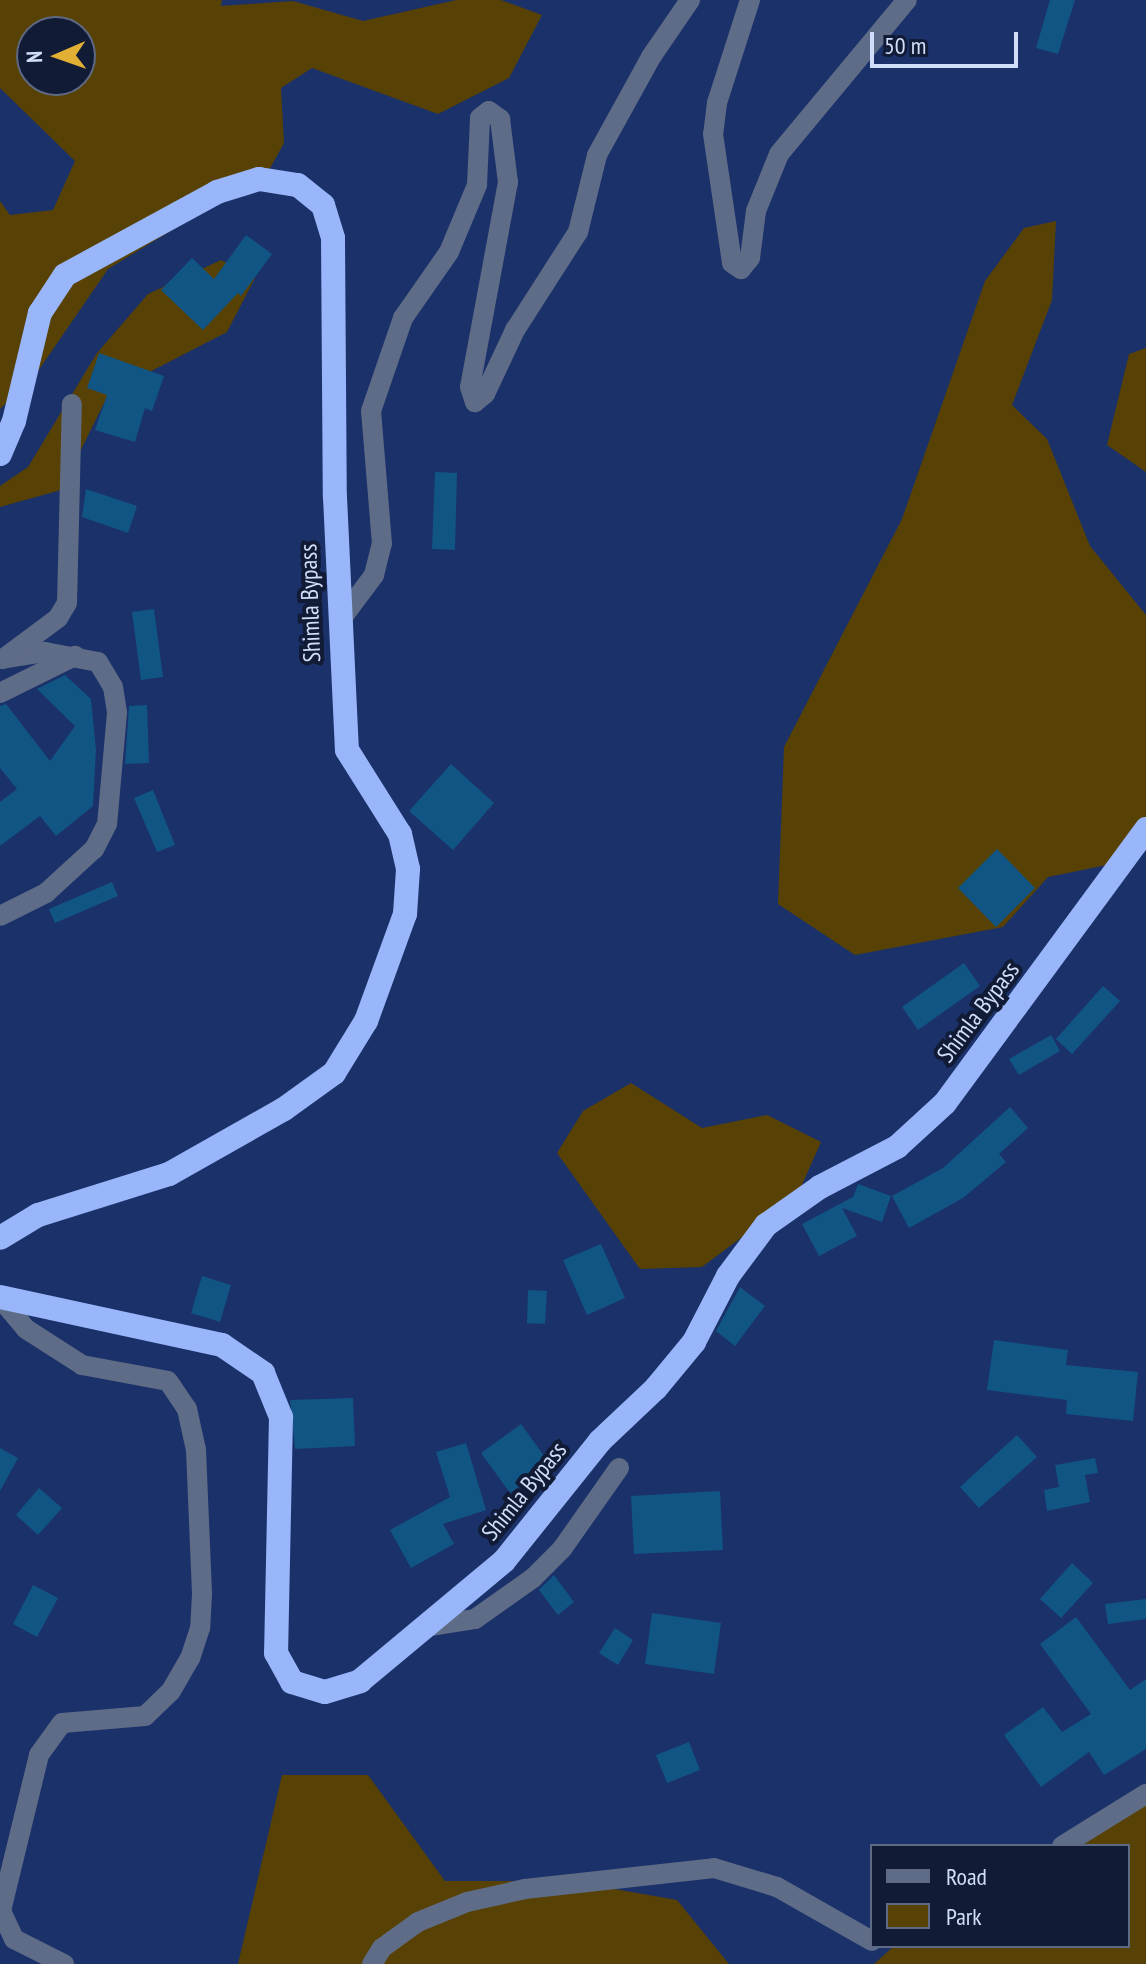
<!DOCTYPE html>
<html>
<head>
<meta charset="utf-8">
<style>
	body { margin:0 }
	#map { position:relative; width:1146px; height:1964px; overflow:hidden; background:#1b3169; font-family:"PT Sans Narrow",sans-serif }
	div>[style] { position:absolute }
	.green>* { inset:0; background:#574105 }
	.building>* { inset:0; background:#115585 }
	.street>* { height:20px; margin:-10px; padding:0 10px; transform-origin:10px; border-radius:10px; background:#5f6c87 }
	.highway>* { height:24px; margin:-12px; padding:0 12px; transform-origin:12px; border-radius:12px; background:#98b6f9 }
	span { translate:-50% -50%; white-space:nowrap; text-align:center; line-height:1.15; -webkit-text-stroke:8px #111b35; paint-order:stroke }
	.street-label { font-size:24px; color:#d1defa }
	.legend { position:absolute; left:870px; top:1844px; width:260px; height:104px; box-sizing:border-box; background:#111b35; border:2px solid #5e6984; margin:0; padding:10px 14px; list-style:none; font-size:24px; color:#d1defa }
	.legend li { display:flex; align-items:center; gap:16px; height:40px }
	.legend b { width:40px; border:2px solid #5e6984 }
	.north { position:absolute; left:16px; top:16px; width:80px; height:80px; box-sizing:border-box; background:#111b35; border:2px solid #5e6984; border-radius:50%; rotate:268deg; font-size:22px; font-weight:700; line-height:32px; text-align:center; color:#d1defa }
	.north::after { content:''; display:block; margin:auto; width:28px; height:36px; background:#e1af34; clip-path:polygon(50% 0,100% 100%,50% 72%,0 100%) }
	.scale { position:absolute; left:870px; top:32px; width:148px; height:36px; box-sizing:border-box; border:4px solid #d1defa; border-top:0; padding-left:10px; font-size:24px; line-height:28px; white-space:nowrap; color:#d1defa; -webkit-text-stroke:6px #111b35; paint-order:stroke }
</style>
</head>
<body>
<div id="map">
	<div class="green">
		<i style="clip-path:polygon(evenodd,0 0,222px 0,221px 6px,293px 1px,363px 21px,456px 0,501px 0,542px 15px,509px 78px,438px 114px,312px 68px,281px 88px,284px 143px,268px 172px,108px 269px,36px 374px,0 409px,0 201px,10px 215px,53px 210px,75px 161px,0 88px,0 0,32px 32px,80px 32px,80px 80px,32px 80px,32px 32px)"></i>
		<i style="clip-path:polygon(1056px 221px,1052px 300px,1012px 405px,1047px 439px,1090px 546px,1146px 615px,1146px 826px,1107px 865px,1048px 877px,1003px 927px,855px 955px,778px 904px,784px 747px,902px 519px,985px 281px,1024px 228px)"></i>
		<i style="clip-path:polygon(221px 260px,255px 278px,227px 332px,109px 393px,61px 490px,0 507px,0 486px,28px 467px,97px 353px,148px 294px)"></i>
		<i style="clip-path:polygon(1146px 348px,1146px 472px,1107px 445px,1129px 354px)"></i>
		<i style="clip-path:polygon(631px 1083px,702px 1128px,767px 1115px,821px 1142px,797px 1196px,702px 1267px,640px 1269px,557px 1153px,583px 1111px)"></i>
		<i style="clip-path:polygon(282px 1775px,368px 1775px,445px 1881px,569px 1881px,677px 1900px,729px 1964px,238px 1964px)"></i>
		<i style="clip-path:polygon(1146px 1797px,1146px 1964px,874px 1964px,894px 1946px,1128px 1946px,1128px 1846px,1078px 1846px)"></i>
	</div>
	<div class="building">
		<i style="clip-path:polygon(1050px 0,1075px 0,1058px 54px,1036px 48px)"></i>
		<i style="clip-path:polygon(246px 235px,272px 254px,241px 296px,238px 293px,203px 330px,161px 290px,192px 258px,214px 279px)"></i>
		<i style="clip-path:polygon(99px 353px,164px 376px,152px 411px,145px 408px,135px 442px,95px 430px,107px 395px,87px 388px)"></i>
		<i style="clip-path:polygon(435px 472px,457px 473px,455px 550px,432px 549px)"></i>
		<i style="clip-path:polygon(86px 489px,137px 506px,128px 533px,82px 517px)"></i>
		<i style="clip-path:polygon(154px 609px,163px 677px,141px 680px,132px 612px)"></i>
		<i style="clip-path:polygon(65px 675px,91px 699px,96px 750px,93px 806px,56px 836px,40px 816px,0 846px,0 802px,17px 789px,0 768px,0 706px,6px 704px,50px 761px,75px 726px,37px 689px)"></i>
		<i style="clip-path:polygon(147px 705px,149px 763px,125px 764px,129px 706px)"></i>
		<i style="clip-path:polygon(451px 764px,494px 803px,453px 850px,409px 811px)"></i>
		<i style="clip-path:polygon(153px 790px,175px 845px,157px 852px,134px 798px)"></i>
		<i style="clip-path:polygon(997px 849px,1035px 888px,996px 927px,958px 888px)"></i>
		<i style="clip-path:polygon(112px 882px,118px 896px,55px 923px,49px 909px)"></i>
		<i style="clip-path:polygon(964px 963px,980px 986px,918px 1030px,902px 1007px)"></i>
		<i style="clip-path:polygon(1103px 986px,1120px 1001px,1072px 1054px,1056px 1039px)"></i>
		<i style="clip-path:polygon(1051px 1035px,1060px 1051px,1019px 1075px,1009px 1059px)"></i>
		<i style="clip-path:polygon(1010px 1107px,1028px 1128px,999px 1154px,1006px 1162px,963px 1198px,909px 1228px,892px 1196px,943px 1168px)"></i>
		<i style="clip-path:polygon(858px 1184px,891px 1196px,882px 1222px,842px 1208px,857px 1236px,819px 1256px,802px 1224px,853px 1197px)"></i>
		<i style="clip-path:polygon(601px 1244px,625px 1298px,587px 1315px,563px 1260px)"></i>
		<i style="clip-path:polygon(202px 1276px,231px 1285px,220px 1322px,191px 1313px)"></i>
		<i style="clip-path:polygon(740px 1287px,765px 1306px,735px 1346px,716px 1331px)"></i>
		<i style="clip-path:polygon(528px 1290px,547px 1291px,545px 1324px,527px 1323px)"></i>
		<i style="clip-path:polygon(994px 1340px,1068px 1350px,1066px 1365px,1138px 1372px,1133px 1421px,1066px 1414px,1067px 1400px,987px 1390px)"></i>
		<i style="clip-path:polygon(353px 1398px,355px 1446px,295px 1449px,290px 1400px)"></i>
		<i style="clip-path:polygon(521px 1424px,550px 1464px,510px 1493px,481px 1453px)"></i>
		<i style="clip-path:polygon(1017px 1435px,1037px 1457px,979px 1508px,960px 1487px)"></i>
		<i style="clip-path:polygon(466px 1443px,486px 1510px,443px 1524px,454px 1544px,411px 1568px,390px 1530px,450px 1497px,436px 1452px)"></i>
		<i style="clip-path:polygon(0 1448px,18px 1458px,0 1491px)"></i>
		<i style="clip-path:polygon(1095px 1458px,1098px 1473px,1085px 1475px,1090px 1502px,1047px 1511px,1044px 1490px,1059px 1487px,1055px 1465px)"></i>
		<i style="clip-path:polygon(39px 1488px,62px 1508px,38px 1535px,16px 1515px)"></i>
		<i style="clip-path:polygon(720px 1491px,723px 1550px,634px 1554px,631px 1496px)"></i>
		<i style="clip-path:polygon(1072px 1563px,1093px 1583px,1061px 1618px,1040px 1599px)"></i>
		<i style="clip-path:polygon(554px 1575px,574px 1602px,558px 1615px,539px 1590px)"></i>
		<i style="clip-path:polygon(33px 1585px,58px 1598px,37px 1637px,13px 1624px)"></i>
		<i style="clip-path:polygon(1146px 1599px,1146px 1619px,1108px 1624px,1105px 1604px)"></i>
		<i style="clip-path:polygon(652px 1613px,721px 1623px,714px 1674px,645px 1664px)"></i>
		<i style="clip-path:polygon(1076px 1617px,1130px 1690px,1146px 1679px,1146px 1749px,1104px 1775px,1089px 1752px,1041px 1787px,1004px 1735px,1043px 1707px,1062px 1732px,1091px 1714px,1040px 1644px)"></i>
		<i style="clip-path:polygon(615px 1628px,633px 1640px,618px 1665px,599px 1653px)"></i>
		<i style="clip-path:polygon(689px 1742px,700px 1770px,667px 1783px,656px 1755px)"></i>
	</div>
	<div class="street">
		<i style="left:750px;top:0;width:108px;rotate:107.8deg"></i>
		<i style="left:717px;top:103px;width:31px;rotate:97deg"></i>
		<i style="left:713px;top:134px;width:130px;rotate:81.6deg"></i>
		<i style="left:732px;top:263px;width:11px;rotate:34deg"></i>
		<i style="left:741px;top:269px;width:14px;rotate:-51deg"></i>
		<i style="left:750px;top:258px;width:47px;rotate:-82.7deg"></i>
		<i style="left:756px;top:211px;width:61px;rotate:-68deg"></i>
		<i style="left:779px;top:154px;width:200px;rotate:-50.3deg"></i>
		<i style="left:339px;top:622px;width:59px;rotate:-53.3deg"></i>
		<i style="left:374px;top:575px;width:32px;rotate:-76deg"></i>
		<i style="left:382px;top:544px;width:133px;rotate:-94.7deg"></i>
		<i style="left:371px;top:411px;width:98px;rotate:-71deg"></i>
		<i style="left:403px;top:318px;width:80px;rotate:-55.1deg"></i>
		<i style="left:449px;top:252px;width:73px;rotate:-67.3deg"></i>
		<i style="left:477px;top:185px;width:67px;rotate:-87.4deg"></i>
		<i style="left:480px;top:118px;width:11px;rotate:-38deg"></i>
		<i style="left:489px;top:111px;width:14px;rotate:36deg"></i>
		<i style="left:500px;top:119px;width:64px;rotate:82.8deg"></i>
		<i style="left:508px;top:182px;width:208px;rotate:100.5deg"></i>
		<i style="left:470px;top:387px;width:16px;rotate:72deg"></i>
		<i style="left:475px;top:402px;width:13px;rotate:-39deg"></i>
		<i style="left:485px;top:394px;width:71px;rotate:-64.9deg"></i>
		<i style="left:515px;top:330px;width:117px;rotate:-57.3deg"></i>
		<i style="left:578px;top:232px;width:79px;rotate:-76.1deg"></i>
		<i style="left:597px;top:155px;width:112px;rotate:-61.1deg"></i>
		<i style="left:651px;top:57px;width:69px;rotate:-55.6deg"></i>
		<i style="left:0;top:659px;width:46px;rotate:-8.8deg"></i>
		<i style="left:45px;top:652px;width:54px;rotate:10.7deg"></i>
		<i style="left:98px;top:662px;width:29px;rotate:59deg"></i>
		<i style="left:113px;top:687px;width:26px;rotate:81deg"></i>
		<i style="left:117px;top:713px;width:111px;rotate:95.1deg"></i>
		<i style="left:107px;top:824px;width:28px;rotate:117deg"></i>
		<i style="left:94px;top:849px;width:65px;rotate:137.5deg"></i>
		<i style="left:46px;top:893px;width:51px;rotate:153.4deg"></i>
		<i style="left:3px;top:659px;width:69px;rotate:-36.7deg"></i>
		<i style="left:58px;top:618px;width:17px;rotate:-59deg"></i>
		<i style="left:67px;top:603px;width:199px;rotate:-88.6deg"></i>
		<i style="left:0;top:693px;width:84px;rotate:-26.3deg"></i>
		<i style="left:0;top:1298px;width:40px;rotate:50deg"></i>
		<i style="left:26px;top:1329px;width:67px;rotate:32.7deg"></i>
		<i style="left:82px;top:1365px;width:87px;rotate:10.5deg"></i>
		<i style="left:168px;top:1381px;width:34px;rotate:56deg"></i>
		<i style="left:187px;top:1409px;width:42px;rotate:77.6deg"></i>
		<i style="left:196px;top:1450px;width:144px;rotate:87.6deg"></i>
		<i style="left:202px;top:1594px;width:34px;rotate:93deg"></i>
		<i style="left:200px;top:1628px;width:32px;rotate:108deg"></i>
		<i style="left:190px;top:1658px;width:38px;rotate:120deg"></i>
		<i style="left:171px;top:1691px;width:36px;rotate:136deg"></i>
		<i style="left:145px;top:1716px;width:83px;rotate:175.2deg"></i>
		<i style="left:62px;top:1723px;width:39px;rotate:126deg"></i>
		<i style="left:39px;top:1755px;width:161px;rotate:103.7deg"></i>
		<i style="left:1px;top:1911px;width:31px;rotate:65deg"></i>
		<i style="left:14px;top:1939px;width:56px;rotate:26.6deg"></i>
		<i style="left:430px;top:1626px;width:46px;rotate:-8.8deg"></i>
		<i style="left:475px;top:1619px;width:71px;rotate:-35.3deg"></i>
		<i style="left:533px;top:1578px;width:41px;rotate:-45deg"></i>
		<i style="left:562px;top:1549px;width:99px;rotate:-54.9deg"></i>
		<i style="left:1062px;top:1846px;width:99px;rotate:-31.8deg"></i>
		<i style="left:372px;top:1964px;width:19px;rotate:-58deg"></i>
		<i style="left:382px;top:1948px;width:44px;rotate:-35.8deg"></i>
		<i style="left:418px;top:1922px;width:53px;rotate:-22.2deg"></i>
		<i style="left:467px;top:1902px;width:59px;rotate:-12.6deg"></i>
		<i style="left:525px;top:1889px;width:190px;rotate:-6.3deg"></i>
		<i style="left:714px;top:1868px;width:66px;rotate:16.8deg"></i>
		<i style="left:777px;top:1887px;width:109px;rotate:29.6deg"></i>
	</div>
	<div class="highway">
		<i style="left:0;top:454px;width:36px;rotate:-67deg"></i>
		<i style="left:14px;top:421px;width:111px;rotate:-76.5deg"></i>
		<i style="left:40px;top:313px;width:45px;rotate:-56.7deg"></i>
		<i style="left:65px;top:275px;width:173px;rotate:-28.6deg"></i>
		<i style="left:217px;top:192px;width:44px;rotate:-17.2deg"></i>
		<i style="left:259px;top:179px;width:39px;rotate:9deg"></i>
		<i style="left:298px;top:185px;width:32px;rotate:39deg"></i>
		<i style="left:323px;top:205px;width:34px;rotate:73deg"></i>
		<i style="left:333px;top:238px;width:259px;rotate:89.6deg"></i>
		<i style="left:335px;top:497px;width:253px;rotate:87.3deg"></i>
		<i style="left:347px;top:750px;width:99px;rotate:57.8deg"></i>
		<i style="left:400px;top:834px;width:36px;rotate:77deg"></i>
		<i style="left:408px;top:869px;width:45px;rotate:93.8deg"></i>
		<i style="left:405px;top:914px;width:114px;rotate:110deg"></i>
		<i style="left:366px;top:1021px;width:61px;rotate:121.6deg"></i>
		<i style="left:334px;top:1073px;width:62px;rotate:144.2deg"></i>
		<i style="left:284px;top:1109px;width:132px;rotate:150.5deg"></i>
		<i style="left:169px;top:1174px;width:137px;rotate:162.6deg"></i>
		<i style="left:38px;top:1215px;width:44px;rotate:148.8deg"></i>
		<i style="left:0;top:1297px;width:227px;rotate:12.2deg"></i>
		<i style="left:222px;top:1345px;width:50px;rotate:34.3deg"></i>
		<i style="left:263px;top:1373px;width:48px;rotate:67.8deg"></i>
		<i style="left:281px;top:1417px;width:236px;rotate:91.2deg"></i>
		<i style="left:276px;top:1653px;width:33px;rotate:61deg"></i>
		<i style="left:292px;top:1682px;width:34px;rotate:17deg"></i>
		<i style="left:325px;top:1692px;width:37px;rotate:-17deg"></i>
		<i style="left:360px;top:1681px;width:187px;rotate:-39.8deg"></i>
		<i style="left:504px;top:1561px;width:154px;rotate:-51.3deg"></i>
		<i style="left:600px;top:1441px;width:77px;rotate:-43.4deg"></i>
		<i style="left:656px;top:1388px;width:60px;rotate:-50.4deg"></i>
		<i style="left:694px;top:1342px;width:74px;rotate:-62.7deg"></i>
		<i style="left:728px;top:1276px;width:64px;rotate:-53.3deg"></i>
		<i style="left:766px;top:1225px;width:66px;rotate:-35.1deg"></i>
		<i style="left:820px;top:1187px;width:87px;rotate:-27.5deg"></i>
		<i style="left:897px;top:1147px;width:65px;rotate:-42.5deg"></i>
		<i style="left:945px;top:1103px;width:340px;rotate:-53.7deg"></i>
	</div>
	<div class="street-label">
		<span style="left:310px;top:603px;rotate:-92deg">Shimla Bypass</span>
		<span style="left:978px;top:1012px;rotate:-53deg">Shimla Bypass</span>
		<span style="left:524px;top:1491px;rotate:-51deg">Shimla Bypass</span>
	</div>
	<ul class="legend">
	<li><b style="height:10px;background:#5f6c87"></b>Road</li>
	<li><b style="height:22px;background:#574105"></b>Park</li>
	</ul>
	<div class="north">N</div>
	<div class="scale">50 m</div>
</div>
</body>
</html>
